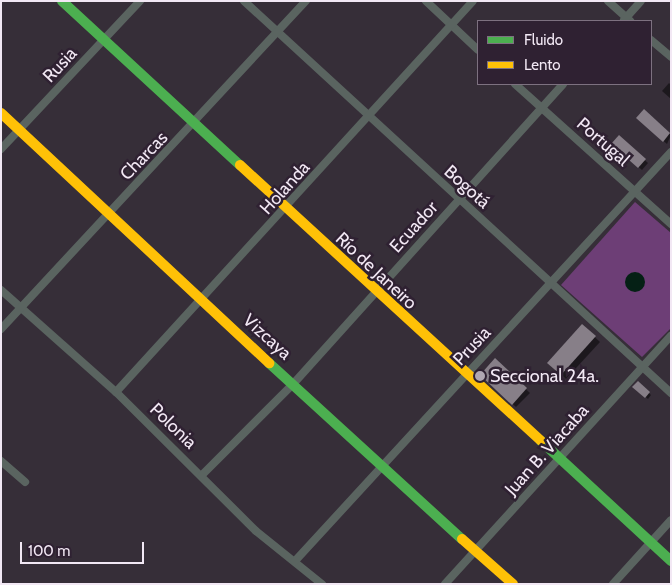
<!DOCTYPE html>
<html>
<head>
<meta charset="utf-8">
<style>
	body { margin:0 }
	#map { position:relative; width:672px; height:585px; overflow:hidden; background:#362e38; font-family:Cabin,sans-serif }
	div>[style] { position:absolute }
	.green>* { inset:0; background:#6d3e76 }
	.water>* { inset:0; background:#052015 }
	.round { border-radius:50% }
	.shadow>* { inset:0; background:#0007 }
	.building>* { inset:0; background:#877f88 }
	.street>* { height:8px; margin:-4px; padding:0 4px; transform-origin:4px; border-radius:4px; background:#5a6460 }
	.fast>* { height:10px; margin:-5px; padding:0 5px; transform-origin:5px; border-radius:5px; background:#4caf50 }
	.slow>* { height:10px; margin:-5px; padding:0 5px; transform-origin:5px; border-radius:5px; background:#ffc107 }
	.dots>* { width:14px; height:14px; translate:-50% -50%; box-sizing:border-box; border:2px solid #2f2132; border-radius:50% }
	span { translate:-50% -50%; white-space:nowrap; text-align:center; line-height:1.15; -webkit-text-stroke:5px #2f2132; paint-order:stroke }
	.street-label { font-size:18px; color:#f2e8f4 }
	.poi-label { font-size:18px; color:#f2e8f4 }
	.left { translate:0 -50%; text-align:left }
	.frame { position:absolute; inset:0; border:2px solid #f2e8f4; pointer-events:none }
	.legend { position:absolute; left:477px; top:20px; width:175px; height:65px; box-sizing:border-box; background:#2f2132; border:1px solid #7d7180; margin:0; padding:6px 9px; list-style:none; font-size:15px; color:#f2e8f4 }
	.legend li { display:flex; align-items:center; gap:10px; height:25px }
	.legend b { width:25px; border:1px solid #7d7180 }
	.scale { position:absolute; left:20px; top:542px; width:124px; height:22px; box-sizing:border-box; border:2px solid #f2e8f4; border-top:0; padding-left:6px; font-size:15px; line-height:18px; white-space:nowrap; color:#f2e8f4; -webkit-text-stroke:4px #2f2132; paint-order:stroke }
</style>
</head>
<body>
<div id="map">
	<div class="green">
		<i style="clip-path:polygon(635px 202px,671px 233px,671px 328px,642px 357px,561px 285px)"></i>
	</div>
	<div class="water">
		<i class="round" style="left:625px;top:272px;width:20px;height:20px"></i>
	</div>
	<div class="shadow">
		<i style="clip-path:polygon(669px 83px,671px 85px,671px 99px,662px 91px)"></i>
		<i style="clip-path:polygon(644px 111px,671px 135px,667px 144px,637px 118px)"></i>
		<i style="clip-path:polygon(619px 137px,648px 163px,642px 170px,616px 148px)"></i>
		<i style="clip-path:polygon(583px 326px,600px 342px,566px 379px,549px 363px)"></i>
		<i style="clip-path:polygon(495px 360px,530px 393px,516px 407px,481px 375px)"></i>
		<i style="clip-path:polygon(638px 383px,651px 395px,648px 399px,634px 387px)"></i>
	</div>
	<div class="building">
		<i style="clip-path:polygon(644px 109px,670px 133px,663px 142px,636px 118px)"></i>
		<i style="clip-path:polygon(619px 135px,646px 159px,638px 168px,611px 144px)"></i>
		<i style="clip-path:polygon(582px 324px,596px 336px,561px 375px,547px 363px)"></i>
		<i style="clip-path:polygon(495px 358px,527px 388px,512px 405px,480px 375px)"></i>
		<i style="clip-path:polygon(638px 381px,650px 392px,645px 398px,632px 387px)"></i>
	</div>
	<div class="street">
		<i style="left:244px;top:1px;width:580px;rotate:42.55deg"></i>
		<i style="left:426px;top:1px;width:71px;rotate:43.3deg"></i>
		<i style="left:608px;top:1px;width:30px;rotate:42deg"></i>
		<i style="left:624px;top:20px;width:25px;rotate:-48deg"></i>
		<i style="left:651px;top:40px;width:26px;rotate:40deg"></i>
		<i style="left:515px;top:84px;width:210px;rotate:41.9deg"></i>
		<i style="left:1px;top:149px;width:203px;rotate:-46.8deg"></i>
		<i style="left:1px;top:290px;width:154px;rotate:41.6deg"></i>
		<i style="left:116px;top:392px;width:197px;rotate:44.8deg"></i>
		<i style="left:256px;top:531px;width:85px;rotate:38.8deg"></i>
		<i style="left:1px;top:329px;width:448px;rotate:-47.1deg"></i>
		<i style="left:116px;top:392px;width:529px;rotate:-47.6deg"></i>
		<i style="left:1px;top:461px;width:32px;rotate:41deg"></i>
		<i style="left:202px;top:475px;width:130px;rotate:-45deg"></i>
		<i style="left:294px;top:383px;width:402px;rotate:-48deg"></i>
		<i style="left:295px;top:561px;width:556px;rotate:-47.41deg"></i>
		<i style="left:445px;top:584px;width:336px;rotate:-47.7deg"></i>
		<i style="left:613px;top:584px;width:86px;rotate:-47.8deg"></i>
	</div>
	<div class="fast">
		<i style="left:62px;top:1px;width:242px;rotate:42.7deg"></i>
		<i style="left:269px;top:363px;width:261px;rotate:42.4deg"></i>
		<i style="left:541px;top:441px;width:177px;rotate:42.7deg"></i>
	</div>
	<div class="slow">
		<i style="left:1px;top:113px;width:367px;rotate:43deg"></i>
		<i style="left:240px;top:165px;width:408px;rotate:42.5deg"></i>
		<i style="left:462px;top:539px;width:68px;rotate:41.4deg"></i>
	</div>
	<div class="dots">
		<i style="left:480px;top:376px;background:#b0a7b2"></i>
	</div>
	<div class="street-label">
		<span style="left:60px;top:65px;rotate:-47deg">Rusia</span>
		<span style="left:603px;top:142px;rotate:41deg">Portugal</span>
		<span style="left:144px;top:156px;rotate:-46deg">Charcas</span>
		<span style="left:467px;top:187px;rotate:42deg">Bogotá</span>
		<span style="left:285px;top:188px;rotate:-48deg">Holanda</span>
		<span style="left:414px;top:227px;rotate:-48deg">Ecuador</span>
		<span style="left:376px;top:271px;rotate:43deg">Río de Janeiro</span>
		<span style="left:267px;top:337px;rotate:42deg">Vizcaya</span>
		<span style="left:472px;top:346px;rotate:-47deg">Prusia</span>
		<span style="left:173px;top:426px;rotate:44deg">Polonia</span>
		<span style="left:547px;top:450px;rotate:-48deg">Juan B. Viacaba</span>
	</div>
	<div class="poi-label">
		<span class="left" style="left:490px;top:376px">Seccional 24a.</span>
	</div>
	<div class="frame"></div>
	<ul class="legend">
	<li><b style="height:6px;background:#4caf50"></b>Fluido</li>
	<li><b style="height:6px;background:#ffc107"></b>Lento</li>
	</ul>
	<div class="scale">100 m</div>
</div>
</body>
</html>
